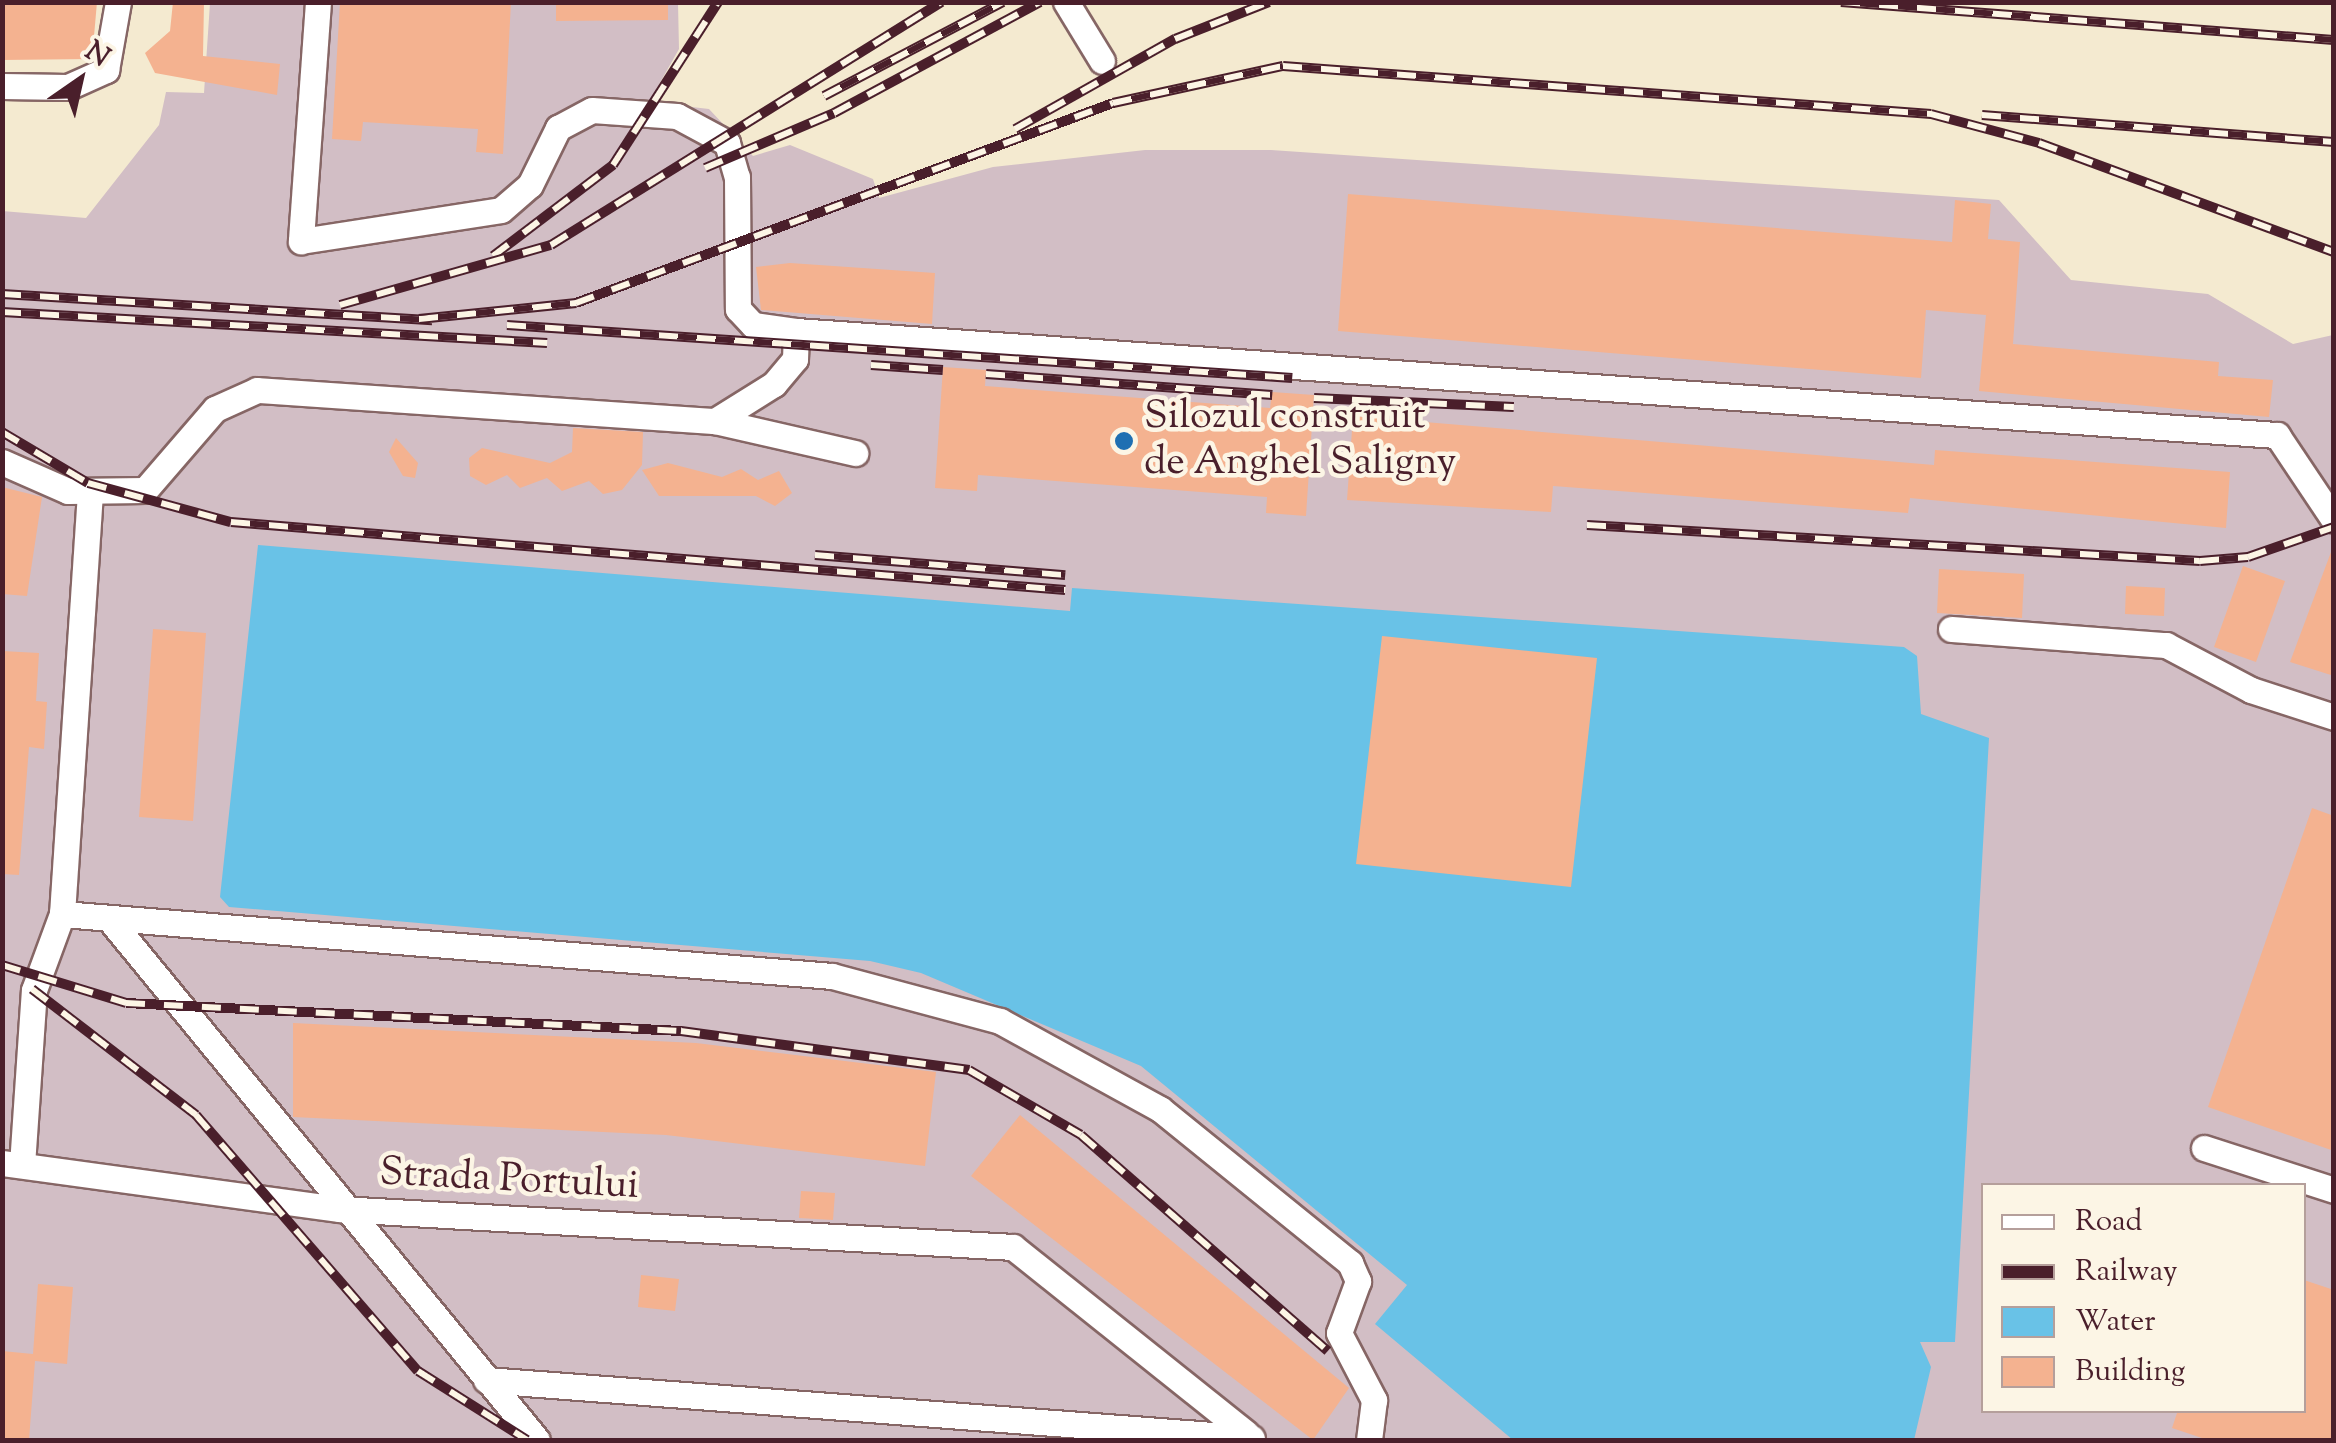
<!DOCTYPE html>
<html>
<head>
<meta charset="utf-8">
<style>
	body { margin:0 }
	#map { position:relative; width:2336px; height:1443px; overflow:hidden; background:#f4ead0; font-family:"Sorts Mill Goudy",serif }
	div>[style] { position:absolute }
	.industrial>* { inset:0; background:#d2bec5 }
	.water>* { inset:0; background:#69c2e7 }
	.building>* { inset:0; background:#f4b290 }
	.roads { filter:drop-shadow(2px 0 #866665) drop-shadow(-2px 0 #866665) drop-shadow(0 2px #866665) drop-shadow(0 -2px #866665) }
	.minor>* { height:25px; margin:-12.5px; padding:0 12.5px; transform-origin:12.5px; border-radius:12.5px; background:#fff }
	.rail>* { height:10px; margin-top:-5px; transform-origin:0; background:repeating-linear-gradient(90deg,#fcf5e5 0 19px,#4a1f2b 0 38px); box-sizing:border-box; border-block:2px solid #4a1f2b }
	.dots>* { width:28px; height:28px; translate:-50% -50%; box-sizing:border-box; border:5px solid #fcf5e5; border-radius:50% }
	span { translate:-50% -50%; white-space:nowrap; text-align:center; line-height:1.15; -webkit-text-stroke:9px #fcf5e5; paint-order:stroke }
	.poi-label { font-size:40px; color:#4a1f2b }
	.left { translate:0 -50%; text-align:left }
	.street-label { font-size:40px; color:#4a1f2b }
	.frame { position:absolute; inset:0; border:5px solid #4a1f2b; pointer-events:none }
	.legend { position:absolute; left:1981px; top:1183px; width:325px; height:230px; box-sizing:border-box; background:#fcf5e5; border:2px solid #b59f9b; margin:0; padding:12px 18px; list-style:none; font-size:30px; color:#4a1f2b }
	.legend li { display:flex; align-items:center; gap:20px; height:50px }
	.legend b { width:50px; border:2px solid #b59f9b }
	.north { position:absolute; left:30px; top:30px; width:100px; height:100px; -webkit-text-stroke:8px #fcf5e5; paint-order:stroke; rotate:34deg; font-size:28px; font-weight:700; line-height:40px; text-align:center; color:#4a1f2b }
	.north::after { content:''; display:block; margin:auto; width:35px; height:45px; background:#4a1f2b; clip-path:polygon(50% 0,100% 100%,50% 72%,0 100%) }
</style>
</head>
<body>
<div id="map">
	<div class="industrial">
		<i style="clip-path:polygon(evenodd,210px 3px,678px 3px,679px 49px,649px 102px,709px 109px,753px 156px,790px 145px,873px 179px,879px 198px,993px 167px,1145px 150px,1271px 150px,1999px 200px,2071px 280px,2208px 294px,2293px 344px,2333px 335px,2333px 1440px,3px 1440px,2px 211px,86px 218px,159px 125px,166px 92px,204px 93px,210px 3px,1984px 1186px,2304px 1186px,2304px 1410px,1984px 1410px,1984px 1186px)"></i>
	</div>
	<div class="water">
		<i style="clip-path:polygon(258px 545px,1070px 611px,1072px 588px,1904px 647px,1917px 656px,1921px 714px,1989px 738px,1955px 1342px,1920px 1342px,1931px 1367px,1914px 1440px,1513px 1440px,1375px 1324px,1407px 1285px,1141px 1066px,921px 973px,870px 961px,229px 907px,220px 897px)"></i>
	</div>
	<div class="building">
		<i style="clip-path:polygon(2px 2px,97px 2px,92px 59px,2px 60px)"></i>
		<i style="clip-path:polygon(173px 2px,204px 2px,203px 56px,280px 64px,277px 95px,155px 73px,145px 53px,170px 31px)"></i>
		<i style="clip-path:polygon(340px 2px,511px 2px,503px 154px,476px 152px,478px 129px,363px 122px,361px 141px,332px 139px)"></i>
		<i style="clip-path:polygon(556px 2px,668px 2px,668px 20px,556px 21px)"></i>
		<i style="clip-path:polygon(1348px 194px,1952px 242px,1955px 200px,1991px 204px,1988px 239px,2020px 242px,2013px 344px,2219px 362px,2218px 376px,2273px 380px,2269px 417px,1979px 391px,1986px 315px,1926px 310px,1921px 378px,1338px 331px)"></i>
		<i style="clip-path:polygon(790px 263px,935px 273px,932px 324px,761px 310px,756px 267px)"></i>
		<i style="clip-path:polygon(943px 367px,986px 370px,985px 386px,1270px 408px,1272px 392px,1314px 395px,1306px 516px,1266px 513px,1267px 497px,978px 475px,977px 491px,935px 488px)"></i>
		<i style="clip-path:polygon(1353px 416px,1934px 465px,1935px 450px,2230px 472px,2226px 528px,1910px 498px,1908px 513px,1553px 486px,1551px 512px,1347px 500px)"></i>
		<i style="clip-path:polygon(573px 428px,643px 432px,642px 465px,622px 490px,603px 494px,589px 481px,562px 491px,547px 478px,520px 488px,507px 475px,486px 485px,470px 476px,469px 458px,482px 448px,550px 463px,572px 452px)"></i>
		<i style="clip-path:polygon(396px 438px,418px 463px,415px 478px,403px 476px,389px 452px)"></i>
		<i style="clip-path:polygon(668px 463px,722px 477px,741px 469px,758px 480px,779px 471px,792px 493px,775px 506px,756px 496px,659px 496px,642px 470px)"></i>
		<i style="clip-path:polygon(2px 487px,42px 497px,27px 596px,2px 594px)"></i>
		<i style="clip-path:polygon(2334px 544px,2334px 676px,2290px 662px)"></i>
		<i style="clip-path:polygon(2243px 566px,2285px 581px,2256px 662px,2214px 647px)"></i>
		<i style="clip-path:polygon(1939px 569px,2024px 574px,2022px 618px,1937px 613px)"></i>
		<i style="clip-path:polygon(2126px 586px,2165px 588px,2164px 616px,2125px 614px)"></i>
		<i style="clip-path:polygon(153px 629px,206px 633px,193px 821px,139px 817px)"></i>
		<i style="clip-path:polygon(1382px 636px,1597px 658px,1571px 887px,1356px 864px)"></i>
		<i style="clip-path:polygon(2px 651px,39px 653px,36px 701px,47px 702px,44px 749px,29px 747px,19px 875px,2px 874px)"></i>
		<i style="clip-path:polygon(2312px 808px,2334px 816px,2334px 1151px,2208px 1107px)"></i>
		<i style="clip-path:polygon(293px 1023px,696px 1043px,936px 1072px,925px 1166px,666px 1135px,293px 1117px)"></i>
		<i style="clip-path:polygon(1020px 1115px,1349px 1388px,1313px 1440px,971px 1176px)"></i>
		<i style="clip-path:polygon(801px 1191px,835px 1193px,833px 1220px,799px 1218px)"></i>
		<i style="clip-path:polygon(641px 1275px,679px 1279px,675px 1311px,638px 1307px)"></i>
		<i style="clip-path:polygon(2304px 1280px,2334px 1290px,2334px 1440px,2208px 1440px,2172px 1428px,2178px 1410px,2304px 1410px)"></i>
		<i style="clip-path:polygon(38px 1284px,73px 1287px,67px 1364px,35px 1361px,29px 1440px,2px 1440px,2px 1351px,33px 1354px)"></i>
	</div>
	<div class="roads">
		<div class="minor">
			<i style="left:318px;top:2px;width:240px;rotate:94.1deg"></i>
			<i style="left:301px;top:241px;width:202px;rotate:-8.8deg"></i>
			<i style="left:501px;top:210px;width:38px;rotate:-41deg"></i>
			<i style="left:530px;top:185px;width:64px;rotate:-63.8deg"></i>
			<i style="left:558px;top:128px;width:38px;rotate:-28deg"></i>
			<i style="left:592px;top:110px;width:85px;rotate:4deg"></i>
			<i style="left:677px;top:116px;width:57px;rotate:28.4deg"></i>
			<i style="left:727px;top:143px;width:35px;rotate:74deg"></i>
			<i style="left:737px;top:177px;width:132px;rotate:89.6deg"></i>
			<i style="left:738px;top:309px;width:22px;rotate:47deg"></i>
			<i style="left:753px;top:325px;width:43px;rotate:7.9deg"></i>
			<i style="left:796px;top:331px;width:28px;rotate:92deg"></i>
			<i style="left:795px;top:359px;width:33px;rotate:130deg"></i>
			<i style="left:774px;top:384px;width:70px;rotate:147.9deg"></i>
			<i style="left:1066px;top:2px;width:69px;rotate:58.6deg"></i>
			<i style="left:2px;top:86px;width:66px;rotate:0.9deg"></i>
			<i style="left:68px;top:87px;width:42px;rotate:-24.1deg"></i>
			<i style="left:106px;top:70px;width:69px;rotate:-80deg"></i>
			<i style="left:796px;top:331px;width:1485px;rotate:4.02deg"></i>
			<i style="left:2277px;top:435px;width:102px;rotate:56.2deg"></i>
			<i style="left:2px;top:462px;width:72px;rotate:23.7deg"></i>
			<i style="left:68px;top:491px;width:77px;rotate:-0.7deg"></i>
			<i style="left:145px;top:490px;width:107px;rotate:-49.2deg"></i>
			<i style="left:215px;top:409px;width:46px;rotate:-24.3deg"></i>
			<i style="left:257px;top:390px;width:459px;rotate:3.9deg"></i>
			<i style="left:715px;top:421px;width:144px;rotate:12.9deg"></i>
			<i style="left:1951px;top:629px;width:216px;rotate:4.3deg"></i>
			<i style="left:2166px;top:645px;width:96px;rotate:27.9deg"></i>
			<i style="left:2251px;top:690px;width:87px;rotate:18deg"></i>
			<i style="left:62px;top:914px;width:772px;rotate:4.6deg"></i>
			<i style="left:832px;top:976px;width:174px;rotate:15deg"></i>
			<i style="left:1000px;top:1021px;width:183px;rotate:28.8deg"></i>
			<i style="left:1160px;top:1109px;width:245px;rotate:39deg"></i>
			<i style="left:1350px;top:1263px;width:20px;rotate:66deg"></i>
			<i style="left:1358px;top:1281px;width:55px;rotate:110.1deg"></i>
			<i style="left:1339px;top:1333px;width:76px;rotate:62.4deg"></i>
			<i style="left:1374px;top:1400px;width:40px;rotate:97.1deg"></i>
			<i style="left:111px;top:921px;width:671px;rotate:50.62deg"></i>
			<i style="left:2204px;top:1148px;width:137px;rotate:17.9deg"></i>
			<i style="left:2px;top:1163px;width:341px;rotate:7.8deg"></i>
			<i style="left:340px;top:1209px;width:674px;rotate:3.23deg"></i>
			<i style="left:1013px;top:1247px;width:298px;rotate:38.6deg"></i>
			<i style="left:22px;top:1165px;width:175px;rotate:-86.1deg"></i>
			<i style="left:34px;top:990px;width:81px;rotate:-69.8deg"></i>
			<i style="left:62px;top:914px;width:420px;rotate:-86.2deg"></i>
			<i style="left:486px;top:1380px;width:768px;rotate:4.33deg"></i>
		</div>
	</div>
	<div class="rail">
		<i style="left:1841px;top:2px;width:494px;rotate:4.4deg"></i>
		<i style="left:824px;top:96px;width:202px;rotate:-27.7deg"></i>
		<i style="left:1982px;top:115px;width:353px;rotate:4.4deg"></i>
		<i style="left:1015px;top:129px;width:184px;rotate:-29.4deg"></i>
		<i style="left:1175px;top:39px;width:101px;rotate:-21.5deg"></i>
		<i style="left:705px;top:168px;width:140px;rotate:-23.1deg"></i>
		<i style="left:834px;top:113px;width:234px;rotate:-28.3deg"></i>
		<i style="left:493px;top:256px;width:151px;rotate:-37.2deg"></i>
		<i style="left:613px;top:165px;width:194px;rotate:-57.2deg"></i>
		<i style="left:2px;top:294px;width:431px;rotate:3.5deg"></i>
		<i style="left:340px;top:305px;width:219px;rotate:-15.9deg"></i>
		<i style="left:551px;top:245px;width:460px;rotate:-31.9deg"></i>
		<i style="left:2px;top:312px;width:546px;rotate:3.26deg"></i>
		<i style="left:419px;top:319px;width:158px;rotate:-5.8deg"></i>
		<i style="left:576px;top:303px;width:573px;rotate:-20.43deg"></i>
		<i style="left:1113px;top:103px;width:174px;rotate:-12.3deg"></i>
		<i style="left:1283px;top:66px;width:650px;rotate:4.24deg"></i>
		<i style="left:1931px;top:114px;width:112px;rotate:15deg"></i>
		<i style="left:2039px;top:143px;width:314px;rotate:20.3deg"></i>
		<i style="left:507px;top:325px;width:787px;rotate:3.86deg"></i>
		<i style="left:871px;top:365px;width:72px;rotate:4deg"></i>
		<i style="left:986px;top:374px;width:287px;rotate:4.2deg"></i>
		<i style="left:1314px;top:398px;width:200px;rotate:2.6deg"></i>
		<i style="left:2px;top:432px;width:100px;rotate:30.7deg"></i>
		<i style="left:88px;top:483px;width:148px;rotate:15.3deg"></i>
		<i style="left:231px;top:522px;width:837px;rotate:4.66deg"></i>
		<i style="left:1587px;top:525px;width:614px;rotate:3.36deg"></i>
		<i style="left:2200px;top:561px;width:48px;rotate:-4.8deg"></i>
		<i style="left:2248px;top:557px;width:91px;rotate:-19.2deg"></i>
		<i style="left:815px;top:555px;width:251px;rotate:4.6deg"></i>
		<i style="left:2px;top:965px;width:130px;rotate:17deg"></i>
		<i style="left:126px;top:1003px;width:556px;rotate:2.89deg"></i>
		<i style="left:681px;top:1031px;width:291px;rotate:7.7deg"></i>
		<i style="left:969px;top:1070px;width:129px;rotate:30.1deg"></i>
		<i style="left:1081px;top:1135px;width:328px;rotate:41.2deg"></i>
		<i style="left:32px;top:989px;width:207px;rotate:37.5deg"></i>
		<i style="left:196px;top:1115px;width:339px;rotate:49.1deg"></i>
		<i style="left:418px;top:1371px;width:129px;rotate:32.3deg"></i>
	</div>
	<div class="dots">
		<i style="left:1124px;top:441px;background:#1f6fb2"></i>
	</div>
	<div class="poi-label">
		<span class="left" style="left:1144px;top:441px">Silozul construit<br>de Anghel Saligny</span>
	</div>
	<div class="street-label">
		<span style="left:509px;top:1181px;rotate:3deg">Strada Portului</span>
	</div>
	<div class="frame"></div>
	<ul class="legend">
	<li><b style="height:12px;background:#fff"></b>Road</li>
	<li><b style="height:12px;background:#4a1f2b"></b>Railway</li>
	<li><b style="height:28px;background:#69c2e7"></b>Water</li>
	<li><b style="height:28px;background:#f4b290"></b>Building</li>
	</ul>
	<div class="north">N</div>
</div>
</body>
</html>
